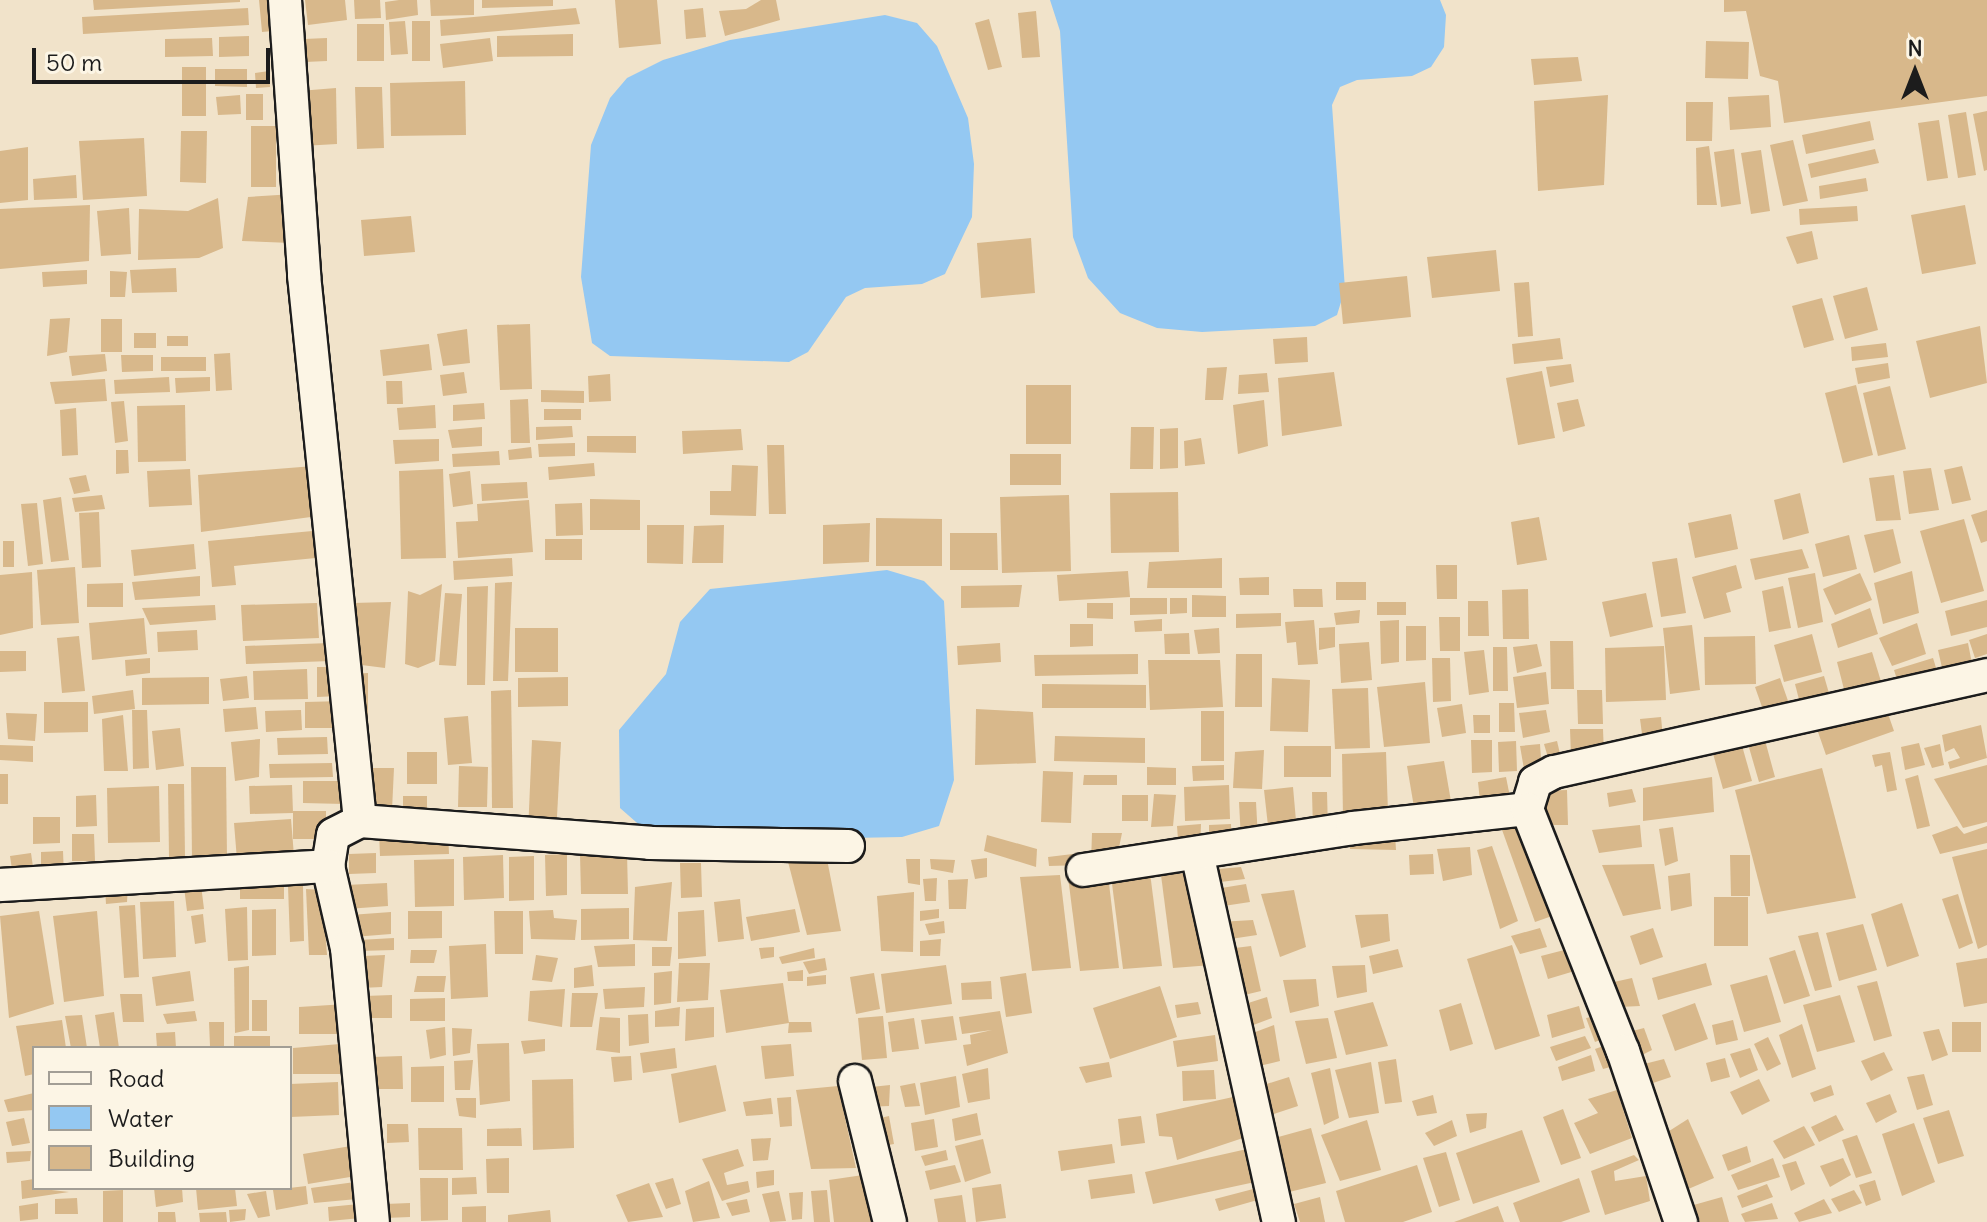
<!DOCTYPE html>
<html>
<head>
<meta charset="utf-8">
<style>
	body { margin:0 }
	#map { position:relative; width:1987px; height:1222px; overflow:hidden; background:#f1e3ca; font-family:Delius,sans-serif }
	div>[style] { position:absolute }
	.water>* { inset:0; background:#94c8f2 }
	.building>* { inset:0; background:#d8b88b }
	.roads { filter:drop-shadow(2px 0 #1c1c1c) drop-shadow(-2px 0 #1c1c1c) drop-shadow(0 2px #1c1c1c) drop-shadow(0 -2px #1c1c1c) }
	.minor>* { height:32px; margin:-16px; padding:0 16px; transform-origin:16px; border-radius:16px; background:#fcf5e5 }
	span { translate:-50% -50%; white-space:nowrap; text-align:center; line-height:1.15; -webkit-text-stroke:8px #fcf5e5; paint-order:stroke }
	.legend { position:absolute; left:32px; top:1046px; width:260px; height:144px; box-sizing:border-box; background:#fcf5e5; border:2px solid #a29e95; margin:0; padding:10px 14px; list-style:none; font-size:24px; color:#1c1c1c }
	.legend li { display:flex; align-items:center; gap:16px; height:40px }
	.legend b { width:40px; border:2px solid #a29e95 }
	.north { position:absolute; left:1875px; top:32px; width:80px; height:80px; -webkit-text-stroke:6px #fcf5e5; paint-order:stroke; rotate:0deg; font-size:22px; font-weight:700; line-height:32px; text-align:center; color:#1c1c1c }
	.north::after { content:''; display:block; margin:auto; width:28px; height:36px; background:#1c1c1c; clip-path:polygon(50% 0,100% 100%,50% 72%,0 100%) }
	.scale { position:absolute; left:32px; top:48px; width:238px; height:36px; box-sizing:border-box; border:4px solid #1c1c1c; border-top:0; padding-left:10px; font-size:24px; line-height:28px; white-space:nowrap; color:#1c1c1c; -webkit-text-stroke:6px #fcf5e5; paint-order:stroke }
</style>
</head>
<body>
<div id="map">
	<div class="water">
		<i style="clip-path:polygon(1050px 0,1440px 0,1446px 15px,1444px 47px,1431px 67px,1412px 76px,1357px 80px,1340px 87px,1332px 105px,1345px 289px,1337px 315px,1315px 326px,1202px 332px,1157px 328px,1120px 313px,1088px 278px,1073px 237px,1060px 31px)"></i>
		<i style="clip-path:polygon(885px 15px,917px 23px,937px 46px,968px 118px,974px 164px,972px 217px,945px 274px,922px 284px,865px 288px,846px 297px,808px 352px,789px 362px,610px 356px,592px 343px,581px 277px,591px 145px,610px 98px,627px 78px,663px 60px,730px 40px)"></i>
		<i style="clip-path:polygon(887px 570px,924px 581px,944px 601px,954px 780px,939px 826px,902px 837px,749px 840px,644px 829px,620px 808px,619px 730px,666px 674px,680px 622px,710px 589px)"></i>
	</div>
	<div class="building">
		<i style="clip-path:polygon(93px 0,240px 0,240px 2px,94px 10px)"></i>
		<i style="clip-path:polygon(259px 0,280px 0,283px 30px,262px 32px)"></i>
		<i style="clip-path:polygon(305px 0,345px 0,347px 20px,308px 25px)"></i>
		<i style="clip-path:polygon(354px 0,380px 0,381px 18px,355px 19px)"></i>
		<i style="clip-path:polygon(399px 0,417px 0,418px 15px,386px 20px,385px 2px)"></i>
		<i style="clip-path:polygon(430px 0,474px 0,474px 15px,431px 16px)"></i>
		<i style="clip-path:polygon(482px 0,553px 0,553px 6px,482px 8px)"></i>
		<i style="clip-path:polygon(615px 0,657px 0,661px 44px,619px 48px)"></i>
		<i style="clip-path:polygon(761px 0,776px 0,780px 20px,725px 36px,719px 11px,746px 9px)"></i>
		<i style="clip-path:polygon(1724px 0,1987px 0,1987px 96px,1784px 123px,1778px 81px,1760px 76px,1746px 11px,1724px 12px)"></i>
		<i style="clip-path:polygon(248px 8px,249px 25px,83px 34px,82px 17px)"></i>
		<i style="clip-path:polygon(576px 8px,580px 24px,441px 36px,440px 20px)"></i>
		<i style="clip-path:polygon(703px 8px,706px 37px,686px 39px,684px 10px)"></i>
		<i style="clip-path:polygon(1036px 11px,1040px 57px,1022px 58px,1018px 13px)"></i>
		<i style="clip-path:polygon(989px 19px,1002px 67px,988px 70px,975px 23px)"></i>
		<i style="clip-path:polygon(405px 21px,408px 54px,391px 55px,389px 22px)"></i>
		<i style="clip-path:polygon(412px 21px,430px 21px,430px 61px,412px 61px)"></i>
		<i style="clip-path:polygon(357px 24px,384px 24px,384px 61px,357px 61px)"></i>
		<i style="clip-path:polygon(573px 34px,573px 56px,497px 57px,497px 36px)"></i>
		<i style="clip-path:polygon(249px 36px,249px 56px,219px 57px,219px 37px)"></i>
		<i style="clip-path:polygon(212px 38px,213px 56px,165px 57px,165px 39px)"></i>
		<i style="clip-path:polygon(327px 38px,327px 61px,305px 62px,304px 39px)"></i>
		<i style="clip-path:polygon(490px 38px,493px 61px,443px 68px,440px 44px)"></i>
		<i style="clip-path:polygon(1706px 41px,1749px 42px,1748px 79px,1705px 78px)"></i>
		<i style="clip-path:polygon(1578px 57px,1582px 81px,1534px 85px,1531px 59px)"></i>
		<i style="clip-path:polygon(182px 67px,206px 67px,206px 116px,182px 116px)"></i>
		<i style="clip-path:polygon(215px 69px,247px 69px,247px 87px,215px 86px)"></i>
		<i style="clip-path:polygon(269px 71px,270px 87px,256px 88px,255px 73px)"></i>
		<i style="clip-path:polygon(465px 81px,466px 135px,391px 136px,390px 83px)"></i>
		<i style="clip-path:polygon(355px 87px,382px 87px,384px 148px,357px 149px)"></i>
		<i style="clip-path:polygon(336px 88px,337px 144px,302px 146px,299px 91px)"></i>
		<i style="clip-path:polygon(246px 94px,263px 94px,263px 120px,246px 120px)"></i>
		<i style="clip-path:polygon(240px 95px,241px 114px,218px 115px,216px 97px)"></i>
		<i style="clip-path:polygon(1608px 95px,1604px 185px,1538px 191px,1534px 101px)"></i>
		<i style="clip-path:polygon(1769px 95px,1771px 127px,1730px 130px,1728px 97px)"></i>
		<i style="clip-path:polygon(1686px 102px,1713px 102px,1712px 141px,1686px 141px)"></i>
		<i style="clip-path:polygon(1987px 111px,1987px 170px,1984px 171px,1973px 114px)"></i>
		<i style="clip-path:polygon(1966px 112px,1976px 175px,1958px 178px,1948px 115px)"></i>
		<i style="clip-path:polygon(1939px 120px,1948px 178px,1927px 181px,1918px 123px)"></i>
		<i style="clip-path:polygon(1870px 121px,1874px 140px,1806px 154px,1802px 135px)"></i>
		<i style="clip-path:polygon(251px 126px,276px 126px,276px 187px,251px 187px)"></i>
		<i style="clip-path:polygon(181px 131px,207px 131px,206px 183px,180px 182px)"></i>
		<i style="clip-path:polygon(144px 138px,147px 196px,83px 200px,79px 141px)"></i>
		<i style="clip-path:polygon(1793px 140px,1808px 201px,1783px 206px,1770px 145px)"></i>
		<i style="clip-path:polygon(1709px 146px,1717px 205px,1697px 205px,1696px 148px)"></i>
		<i style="clip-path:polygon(28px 147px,28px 200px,0 203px,0 151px)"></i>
		<i style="clip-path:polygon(1734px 149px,1741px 204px,1721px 207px,1714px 152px)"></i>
		<i style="clip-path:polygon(1875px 149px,1879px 163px,1811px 178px,1808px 164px)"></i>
		<i style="clip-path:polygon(1761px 150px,1770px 211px,1751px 214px,1741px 153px)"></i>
		<i style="clip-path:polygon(76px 175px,77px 198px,34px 200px,33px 179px)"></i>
		<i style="clip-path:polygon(1866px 178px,1868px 191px,1820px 199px,1819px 186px)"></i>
		<i style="clip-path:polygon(294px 194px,291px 243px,242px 241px,248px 197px)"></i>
		<i style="clip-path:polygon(218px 198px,223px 248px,199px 258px,138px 260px,139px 209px,188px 211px)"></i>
		<i style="clip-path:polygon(90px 205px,89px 261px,0 269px,0 209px)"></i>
		<i style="clip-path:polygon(1965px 205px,1976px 264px,1922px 274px,1911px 215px)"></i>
		<i style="clip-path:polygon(1857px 206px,1858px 221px,1800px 225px,1799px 209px)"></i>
		<i style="clip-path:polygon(129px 208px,131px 254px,101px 256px,97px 211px)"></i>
		<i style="clip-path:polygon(411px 216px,415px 252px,364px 256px,361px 220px)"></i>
		<i style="clip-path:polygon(1812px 231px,1818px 259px,1797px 264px,1786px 237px)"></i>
		<i style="clip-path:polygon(1031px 238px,1035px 293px,981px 298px,977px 243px)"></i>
		<i style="clip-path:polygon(1496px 250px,1500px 291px,1432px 298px,1427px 257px)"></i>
		<i style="clip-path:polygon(176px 268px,177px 292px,132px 293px,130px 270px)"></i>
		<i style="clip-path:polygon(87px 270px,87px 284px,43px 287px,42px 272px)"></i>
		<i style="clip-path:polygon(110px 271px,127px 272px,125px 297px,110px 297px)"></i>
		<i style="clip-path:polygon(1407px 276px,1411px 317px,1343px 324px,1339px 283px)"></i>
		<i style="clip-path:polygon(1529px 282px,1533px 336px,1518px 337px,1514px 283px)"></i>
		<i style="clip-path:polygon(1867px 287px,1878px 330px,1845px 339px,1833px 296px)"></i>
		<i style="clip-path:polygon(1822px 298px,1834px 340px,1804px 348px,1792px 306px)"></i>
		<i style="clip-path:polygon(70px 318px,67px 352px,47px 356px,50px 319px)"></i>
		<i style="clip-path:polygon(101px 319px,122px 319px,122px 352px,101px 352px)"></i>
		<i style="clip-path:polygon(530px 324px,532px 389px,500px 390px,497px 325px)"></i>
		<i style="clip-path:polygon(1980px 326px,1987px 383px,1930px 398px,1916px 341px)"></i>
		<i style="clip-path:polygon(467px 329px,470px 363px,443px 366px,437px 334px)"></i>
		<i style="clip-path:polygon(134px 333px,156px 333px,156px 348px,134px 348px)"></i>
		<i style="clip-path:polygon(167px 336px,188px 336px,188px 346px,167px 346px)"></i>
		<i style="clip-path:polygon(1307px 337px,1308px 362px,1275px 364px,1273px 339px)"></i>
		<i style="clip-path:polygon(1560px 338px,1563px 359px,1514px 364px,1512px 344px)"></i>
		<i style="clip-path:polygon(1886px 343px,1888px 357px,1852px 361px,1851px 347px)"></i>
		<i style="clip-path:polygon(429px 344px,432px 370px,383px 376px,380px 350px)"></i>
		<i style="clip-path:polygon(230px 353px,232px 390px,216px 391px,214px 354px)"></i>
		<i style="clip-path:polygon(105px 354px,107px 371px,72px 376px,69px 356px)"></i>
		<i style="clip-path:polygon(121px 355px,153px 355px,153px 371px,122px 372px)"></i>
		<i style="clip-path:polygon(161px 357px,206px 357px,206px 371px,161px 371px)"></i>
		<i style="clip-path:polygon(1888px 363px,1890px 378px,1858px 384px,1855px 368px)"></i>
		<i style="clip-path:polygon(1571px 364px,1574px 382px,1550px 387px,1546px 367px)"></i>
		<i style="clip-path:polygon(1227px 367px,1223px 400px,1205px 400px,1207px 368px)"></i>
		<i style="clip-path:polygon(1542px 371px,1555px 438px,1518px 445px,1506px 378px)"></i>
		<i style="clip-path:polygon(464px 372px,467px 393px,443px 396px,440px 375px)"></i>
		<i style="clip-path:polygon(1334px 372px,1342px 426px,1282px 436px,1278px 378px)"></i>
		<i style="clip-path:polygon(1267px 373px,1269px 392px,1238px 394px,1239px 375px)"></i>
		<i style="clip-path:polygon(610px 374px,611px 401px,589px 402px,588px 376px)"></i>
		<i style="clip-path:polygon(169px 377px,170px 392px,115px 394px,114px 380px)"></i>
		<i style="clip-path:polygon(210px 377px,210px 391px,176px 393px,175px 378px)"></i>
		<i style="clip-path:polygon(105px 379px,107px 401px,55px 404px,50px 382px)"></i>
		<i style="clip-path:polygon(386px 381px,402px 381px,403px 404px,387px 404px)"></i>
		<i style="clip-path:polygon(1026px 385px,1071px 385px,1071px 444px,1026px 444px)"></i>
		<i style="clip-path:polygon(1856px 385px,1873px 455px,1843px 463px,1825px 393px)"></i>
		<i style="clip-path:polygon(1890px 386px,1906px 449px,1878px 456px,1863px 393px)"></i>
		<i style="clip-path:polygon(541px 390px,584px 391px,584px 403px,541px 402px)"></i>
		<i style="clip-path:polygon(528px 399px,530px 443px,511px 443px,510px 400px)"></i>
		<i style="clip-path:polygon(1578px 399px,1585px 426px,1563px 432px,1557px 403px)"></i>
		<i style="clip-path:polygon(1264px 400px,1268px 446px,1238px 454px,1233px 405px)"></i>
		<i style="clip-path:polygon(124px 401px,128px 441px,115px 443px,111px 402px)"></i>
		<i style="clip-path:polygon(484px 403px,485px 419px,453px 421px,453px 405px)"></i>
		<i style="clip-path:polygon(185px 405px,186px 461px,138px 462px,137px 406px)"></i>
		<i style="clip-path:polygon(435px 405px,436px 428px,399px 430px,397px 408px)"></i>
		<i style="clip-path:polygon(76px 408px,78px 455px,62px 456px,60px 410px)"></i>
		<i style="clip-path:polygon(544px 409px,581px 409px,581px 420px,544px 420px)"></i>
		<i style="clip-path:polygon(572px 426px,573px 437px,536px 440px,536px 427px)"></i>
		<i style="clip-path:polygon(482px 427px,482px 446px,452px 448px,448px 430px)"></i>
		<i style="clip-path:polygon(1131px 427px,1154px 427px,1153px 469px,1130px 469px)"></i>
		<i style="clip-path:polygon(1178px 428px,1178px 468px,1160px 469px,1160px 429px)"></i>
		<i style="clip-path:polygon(741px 429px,743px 450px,683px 454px,682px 431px)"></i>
		<i style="clip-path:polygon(587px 436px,636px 436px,636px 453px,587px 452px)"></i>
		<i style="clip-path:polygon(1201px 438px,1205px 464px,1185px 466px,1184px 441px)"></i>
		<i style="clip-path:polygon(439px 439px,439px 461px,395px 464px,393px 440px)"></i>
		<i style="clip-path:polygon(575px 443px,575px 456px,539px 457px,538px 444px)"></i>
		<i style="clip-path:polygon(767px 445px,784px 445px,786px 514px,769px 514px)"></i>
		<i style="clip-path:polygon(531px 447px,532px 458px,509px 460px,508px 450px)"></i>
		<i style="clip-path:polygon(116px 450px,128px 450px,129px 473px,116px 474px)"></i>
		<i style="clip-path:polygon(499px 451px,500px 465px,453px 467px,452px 454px)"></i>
		<i style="clip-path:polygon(1010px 454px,1061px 454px,1061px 485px,1010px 485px)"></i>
		<i style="clip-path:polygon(594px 463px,595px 476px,549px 480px,548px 467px)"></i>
		<i style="clip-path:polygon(732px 465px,758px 466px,756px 516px,710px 515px,710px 491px,731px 491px)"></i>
		<i style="clip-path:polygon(314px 466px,318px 516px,201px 532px,198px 475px)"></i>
		<i style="clip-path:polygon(1962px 466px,1971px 500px,1952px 504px,1944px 470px)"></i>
		<i style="clip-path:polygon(1931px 468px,1939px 510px,1909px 514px,1903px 471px)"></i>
		<i style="clip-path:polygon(190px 469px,192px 505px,149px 507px,147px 471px)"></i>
		<i style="clip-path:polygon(443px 469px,446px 558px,401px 559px,399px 471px)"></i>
		<i style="clip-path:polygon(470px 471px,473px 504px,453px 507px,449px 474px)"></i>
		<i style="clip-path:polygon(86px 475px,90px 491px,74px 494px,69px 478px)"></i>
		<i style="clip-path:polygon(1894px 475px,1901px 520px,1876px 521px,1869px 478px)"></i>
		<i style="clip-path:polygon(527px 482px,528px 498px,482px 501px,481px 484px)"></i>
		<i style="clip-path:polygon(1178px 492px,1179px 552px,1111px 553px,1110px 493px)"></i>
		<i style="clip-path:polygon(1800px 493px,1809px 533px,1783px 540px,1774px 500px)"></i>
		<i style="clip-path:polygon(102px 495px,105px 509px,75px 512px,72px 498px)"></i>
		<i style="clip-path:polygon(1069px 495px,1071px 571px,1002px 573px,1000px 497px)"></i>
		<i style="clip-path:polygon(61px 497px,69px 560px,51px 562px,43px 500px)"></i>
		<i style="clip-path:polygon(590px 499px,640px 500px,640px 530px,590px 530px)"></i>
		<i style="clip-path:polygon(529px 500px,533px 552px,458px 558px,456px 522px,478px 521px,477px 504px)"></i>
		<i style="clip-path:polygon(37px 503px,43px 564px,28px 566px,21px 504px)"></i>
		<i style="clip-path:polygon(582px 503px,583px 535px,556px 536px,555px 504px)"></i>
		<i style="clip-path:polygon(1987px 510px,1987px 541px,1981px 543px,1971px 515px)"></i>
		<i style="clip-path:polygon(99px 512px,101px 567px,82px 568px,79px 513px)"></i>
		<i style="clip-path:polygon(1731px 514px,1738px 549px,1695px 558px,1688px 523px)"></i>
		<i style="clip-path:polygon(1539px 517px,1547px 560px,1517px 565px,1511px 522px)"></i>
		<i style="clip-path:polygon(876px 518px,942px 519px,942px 566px,876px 566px)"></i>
		<i style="clip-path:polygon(1964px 519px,1984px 591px,1941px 603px,1920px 531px)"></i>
		<i style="clip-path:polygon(870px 523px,869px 562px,823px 564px,823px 525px)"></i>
		<i style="clip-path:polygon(647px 525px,684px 525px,683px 564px,647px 563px)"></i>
		<i style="clip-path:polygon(724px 525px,723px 563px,692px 563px,694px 526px)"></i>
		<i style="clip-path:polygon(1893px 529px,1901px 563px,1874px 573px,1864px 535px)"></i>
		<i style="clip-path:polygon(323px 530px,326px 557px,234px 566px,236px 585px,212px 587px,208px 541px)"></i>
		<i style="clip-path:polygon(950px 533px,997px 533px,998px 570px,950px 570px)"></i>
		<i style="clip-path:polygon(1849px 535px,1857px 569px,1823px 577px,1815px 544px)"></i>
		<i style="clip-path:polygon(545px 539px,582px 539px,582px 560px,545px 560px)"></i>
		<i style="clip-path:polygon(3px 541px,14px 541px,14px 567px,3px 567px)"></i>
		<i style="clip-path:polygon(194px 544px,196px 569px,134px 576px,131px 550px)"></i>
		<i style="clip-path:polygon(1802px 549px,1809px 568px,1755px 580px,1750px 559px)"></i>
		<i style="clip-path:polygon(512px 558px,513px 576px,454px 580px,453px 561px)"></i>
		<i style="clip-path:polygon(1222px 558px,1222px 588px,1147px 588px,1149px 562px)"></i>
		<i style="clip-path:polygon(1677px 558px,1686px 613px,1661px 617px,1652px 562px)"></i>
		<i style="clip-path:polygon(1436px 565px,1457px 565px,1457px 599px,1437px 599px)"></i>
		<i style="clip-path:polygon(1736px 565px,1742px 588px,1726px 593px,1731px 612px,1704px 619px,1692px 577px)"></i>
		<i style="clip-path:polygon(75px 567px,79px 623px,41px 625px,37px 570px)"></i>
		<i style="clip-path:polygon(1128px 571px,1130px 597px,1059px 601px,1057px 575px)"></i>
		<i style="clip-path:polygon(1912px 571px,1919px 613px,1883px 624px,1874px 583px)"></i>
		<i style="clip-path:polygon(32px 572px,33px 628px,0 635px,0 575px)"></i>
		<i style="clip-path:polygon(1815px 573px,1823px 622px,1798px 628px,1788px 578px)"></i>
		<i style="clip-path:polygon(1860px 573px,1872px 600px,1835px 615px,1823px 589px)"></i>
		<i style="clip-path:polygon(200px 576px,200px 596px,135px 600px,132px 582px)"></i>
		<i style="clip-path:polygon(1269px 577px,1269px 595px,1240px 595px,1239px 578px)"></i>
		<i style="clip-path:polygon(512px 582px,508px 681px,493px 681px,495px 583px)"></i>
		<i style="clip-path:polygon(1336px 582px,1366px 582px,1366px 600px,1336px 600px)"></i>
		<i style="clip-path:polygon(123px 583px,123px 607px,87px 607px,87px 584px)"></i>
		<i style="clip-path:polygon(442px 584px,435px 661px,418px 668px,405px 664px,408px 591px,420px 595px)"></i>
		<i style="clip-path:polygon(1022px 585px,1019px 607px,961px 608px,961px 586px)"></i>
		<i style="clip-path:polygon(488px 586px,485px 685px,467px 685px,467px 587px)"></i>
		<i style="clip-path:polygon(1783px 586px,1791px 628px,1769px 632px,1762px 591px)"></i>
		<i style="clip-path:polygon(1293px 589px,1322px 589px,1323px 607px,1294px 607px)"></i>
		<i style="clip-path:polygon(1528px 589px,1529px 639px,1503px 639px,1502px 590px)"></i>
		<i style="clip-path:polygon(445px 593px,462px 594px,456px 666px,439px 665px)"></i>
		<i style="clip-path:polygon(1646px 593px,1653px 627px,1610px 637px,1602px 602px)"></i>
		<i style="clip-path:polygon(1192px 595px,1226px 596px,1226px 617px,1192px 617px)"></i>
		<i style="clip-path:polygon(1130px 598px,1167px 598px,1167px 614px,1130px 615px)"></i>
		<i style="clip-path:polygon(1170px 598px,1187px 598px,1187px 613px,1170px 614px)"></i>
		<i style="clip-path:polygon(1987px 600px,1987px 627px,1951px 636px,1945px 611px)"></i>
		<i style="clip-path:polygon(1468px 601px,1488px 601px,1489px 636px,1468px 636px)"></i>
		<i style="clip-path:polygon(391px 602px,385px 668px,346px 663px,352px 603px)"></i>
		<i style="clip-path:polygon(1377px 602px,1406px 602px,1406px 615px,1377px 615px)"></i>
		<i style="clip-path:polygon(317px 603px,319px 638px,243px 641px,241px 605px)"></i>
		<i style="clip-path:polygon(1087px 603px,1113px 603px,1113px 619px,1087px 618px)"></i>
		<i style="clip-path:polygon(215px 605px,216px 620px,150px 625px,142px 608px)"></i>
		<i style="clip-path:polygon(1870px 608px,1878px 634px,1838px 648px,1831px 624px)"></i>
		<i style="clip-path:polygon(1360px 610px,1359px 623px,1336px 625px,1334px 613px)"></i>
		<i style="clip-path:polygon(1281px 613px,1281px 626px,1236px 628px,1236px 614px)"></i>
		<i style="clip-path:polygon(1439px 617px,1460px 617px,1460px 651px,1440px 651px)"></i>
		<i style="clip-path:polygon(144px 618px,147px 654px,92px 660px,89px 623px)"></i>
		<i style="clip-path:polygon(1162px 619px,1162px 631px,1135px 632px,1134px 621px)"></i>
		<i style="clip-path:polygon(1314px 620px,1318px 664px,1298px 665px,1296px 642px,1287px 643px,1285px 622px)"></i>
		<i style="clip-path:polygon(1399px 620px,1399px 662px,1381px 664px,1380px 621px)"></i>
		<i style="clip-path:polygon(1917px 623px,1926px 654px,1892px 666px,1879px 638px)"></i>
		<i style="clip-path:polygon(1070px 624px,1093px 624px,1093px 646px,1070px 647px)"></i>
		<i style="clip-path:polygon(1692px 625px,1700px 690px,1670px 694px,1663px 628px)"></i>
		<i style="clip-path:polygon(1406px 626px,1426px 626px,1426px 660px,1406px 661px)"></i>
		<i style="clip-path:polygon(1335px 627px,1335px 647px,1319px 650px,1319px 628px)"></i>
		<i style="clip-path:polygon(515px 628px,558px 628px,558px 672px,515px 672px)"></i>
		<i style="clip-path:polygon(1219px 628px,1220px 653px,1198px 654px,1194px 630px)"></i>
		<i style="clip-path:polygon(197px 630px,198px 650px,158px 652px,157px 632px)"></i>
		<i style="clip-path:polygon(1189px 633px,1190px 654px,1165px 654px,1164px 634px)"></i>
		<i style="clip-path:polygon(1812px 634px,1822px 672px,1784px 682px,1774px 645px)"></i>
		<i style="clip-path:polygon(1987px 634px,1987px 654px,1975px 658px,1969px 640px)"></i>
		<i style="clip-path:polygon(79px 636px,85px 691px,62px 693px,57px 638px)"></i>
		<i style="clip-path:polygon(1755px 636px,1756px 684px,1705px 685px,1704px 637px)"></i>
		<i style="clip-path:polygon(1550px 641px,1573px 641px,1574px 689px,1551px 689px)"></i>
		<i style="clip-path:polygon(1369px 642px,1372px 680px,1341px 683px,1339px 644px)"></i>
		<i style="clip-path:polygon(330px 643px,331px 661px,246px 664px,245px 646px)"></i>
		<i style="clip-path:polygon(1000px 643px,1001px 662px,958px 665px,957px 646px)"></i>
		<i style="clip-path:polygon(1968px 643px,1974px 674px,1945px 681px,1938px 650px)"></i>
		<i style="clip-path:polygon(1537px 644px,1542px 666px,1517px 673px,1513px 647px)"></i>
		<i style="clip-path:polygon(1664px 646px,1666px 700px,1606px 702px,1605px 648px)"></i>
		<i style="clip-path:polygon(1493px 647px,1507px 647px,1508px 691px,1493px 691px)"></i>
		<i style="clip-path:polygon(1484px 650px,1489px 692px,1469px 695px,1464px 652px)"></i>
		<i style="clip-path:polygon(0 651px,26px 651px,26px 671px,0 672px)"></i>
		<i style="clip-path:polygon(1872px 652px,1883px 688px,1847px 701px,1837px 662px)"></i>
		<i style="clip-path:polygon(1138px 654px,1138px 674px,1035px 676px,1034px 655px)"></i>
		<i style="clip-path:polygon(1236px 654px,1262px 654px,1262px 707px,1235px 707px)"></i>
		<i style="clip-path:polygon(150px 658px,150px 673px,126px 676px,125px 660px)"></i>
		<i style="clip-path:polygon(1432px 658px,1450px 658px,1451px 701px,1433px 702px)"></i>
		<i style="clip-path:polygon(1933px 658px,1941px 684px,1902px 695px,1894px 670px)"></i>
		<i style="clip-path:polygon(1148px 660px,1220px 660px,1223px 707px,1150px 710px)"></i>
		<i style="clip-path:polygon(317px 667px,340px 667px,340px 696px,317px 697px)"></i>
		<i style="clip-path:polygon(307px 669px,308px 699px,254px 700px,253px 671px)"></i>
		<i style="clip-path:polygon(1546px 672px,1549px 704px,1517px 708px,1513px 677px)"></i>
		<i style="clip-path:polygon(368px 673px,368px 728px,349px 730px,346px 674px)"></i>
		<i style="clip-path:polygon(247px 676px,249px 698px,223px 701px,220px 679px)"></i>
		<i style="clip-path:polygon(1824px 676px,1833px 707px,1803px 715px,1795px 684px)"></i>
		<i style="clip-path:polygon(209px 677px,209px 704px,142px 705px,142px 678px)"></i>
		<i style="clip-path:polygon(568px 677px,568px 706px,518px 707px,518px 678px)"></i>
		<i style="clip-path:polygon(1272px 678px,1310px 680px,1308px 732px,1270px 731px)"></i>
		<i style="clip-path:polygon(1780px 678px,1793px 715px,1768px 724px,1755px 687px)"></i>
		<i style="clip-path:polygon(1425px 682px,1430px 743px,1384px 747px,1377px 687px)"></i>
		<i style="clip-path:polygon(1042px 684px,1146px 685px,1146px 708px,1042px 708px)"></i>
		<i style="clip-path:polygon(1368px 688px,1370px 748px,1335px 749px,1332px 689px)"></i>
		<i style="clip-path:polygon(133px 690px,135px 709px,94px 714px,92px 696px)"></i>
		<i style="clip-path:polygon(511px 690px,513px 808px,492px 808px,491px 691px)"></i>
		<i style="clip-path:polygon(1577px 690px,1602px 690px,1603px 724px,1578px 724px)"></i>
		<i style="clip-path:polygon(345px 701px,345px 728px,305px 728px,305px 702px)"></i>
		<i style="clip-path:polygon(44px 702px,88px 702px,88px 732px,44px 733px)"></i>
		<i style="clip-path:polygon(1499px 703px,1514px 703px,1515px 732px,1499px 732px)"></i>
		<i style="clip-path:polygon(1462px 704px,1466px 733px,1442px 737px,1437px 708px)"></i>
		<i style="clip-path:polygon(256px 707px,258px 729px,225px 732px,223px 709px)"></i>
		<i style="clip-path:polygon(1886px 708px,1894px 731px,1826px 755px,1818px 732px)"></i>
		<i style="clip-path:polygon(976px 709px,1033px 712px,1036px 763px,975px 765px)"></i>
		<i style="clip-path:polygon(132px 710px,147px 710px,149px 768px,133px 769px)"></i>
		<i style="clip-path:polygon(301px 710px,302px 730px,266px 732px,265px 711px)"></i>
		<i style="clip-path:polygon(1546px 710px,1550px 732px,1523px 738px,1519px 713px)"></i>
		<i style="clip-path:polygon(1201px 711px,1224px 711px,1224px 761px,1201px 761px)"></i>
		<i style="clip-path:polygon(6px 713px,37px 714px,35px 741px,8px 739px)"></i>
		<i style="clip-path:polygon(123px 715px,128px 771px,104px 771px,102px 719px)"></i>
		<i style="clip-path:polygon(1473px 715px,1490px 715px,1490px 733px,1474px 733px)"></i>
		<i style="clip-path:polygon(468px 716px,472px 763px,448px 765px,444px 718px)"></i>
		<i style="clip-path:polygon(1661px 717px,1664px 748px,1644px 749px,1640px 719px)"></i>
		<i style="clip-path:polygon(1981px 725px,1987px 758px,1950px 769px,1948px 762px,1960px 758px,1954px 748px,1945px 752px,1942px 735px)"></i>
		<i style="clip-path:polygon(180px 728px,184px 766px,156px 770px,152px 731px)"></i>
		<i style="clip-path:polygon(1570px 729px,1603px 729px,1604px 755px,1571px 756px)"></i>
		<i style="clip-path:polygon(1763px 733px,1775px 777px,1759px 782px,1746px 737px)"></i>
		<i style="clip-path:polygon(1739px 735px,1752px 781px,1723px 789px,1710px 743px)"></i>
		<i style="clip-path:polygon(1055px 736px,1145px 738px,1145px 763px,1054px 761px)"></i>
		<i style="clip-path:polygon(327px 737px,328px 754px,278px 755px,277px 738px)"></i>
		<i style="clip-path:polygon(260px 739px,259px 777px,235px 781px,231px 742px)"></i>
		<i style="clip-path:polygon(532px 740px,561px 742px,556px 835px,528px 833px)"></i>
		<i style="clip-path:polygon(1471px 740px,1492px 740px,1492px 772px,1472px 773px)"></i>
		<i style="clip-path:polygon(1516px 741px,1517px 771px,1499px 772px,1498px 742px)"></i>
		<i style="clip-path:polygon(1557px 741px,1561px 758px,1549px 761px,1544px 744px)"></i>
		<i style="clip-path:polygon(1919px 743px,1925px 765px,1905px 770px,1901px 747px)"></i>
		<i style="clip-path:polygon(1540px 744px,1542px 774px,1525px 775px,1520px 746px)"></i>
		<i style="clip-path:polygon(1940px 744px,1944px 765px,1932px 768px,1924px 748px)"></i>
		<i style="clip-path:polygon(0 745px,33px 746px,33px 762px,0 760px)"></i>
		<i style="clip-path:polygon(1284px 746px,1331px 746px,1331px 777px,1284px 777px)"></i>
		<i style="clip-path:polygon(1264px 750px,1262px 789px,1233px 788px,1235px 752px)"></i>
		<i style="clip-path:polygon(407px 752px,437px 752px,437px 784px,407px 784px)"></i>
		<i style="clip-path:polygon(1386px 752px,1388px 813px,1343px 817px,1342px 754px)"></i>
		<i style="clip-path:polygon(1890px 752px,1897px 790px,1887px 792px,1882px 765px,1875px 767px,1872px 755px)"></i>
		<i style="clip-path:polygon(1444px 761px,1453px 813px,1416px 819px,1407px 766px)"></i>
		<i style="clip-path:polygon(332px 763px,333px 777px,270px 778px,269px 764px)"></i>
		<i style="clip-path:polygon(1224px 765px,1224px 780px,1193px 781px,1192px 766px)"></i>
		<i style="clip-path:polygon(1987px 765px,1987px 822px,1963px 828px,1934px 779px)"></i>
		<i style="clip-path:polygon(459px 766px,488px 767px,487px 807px,458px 807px)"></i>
		<i style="clip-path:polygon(191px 767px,226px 767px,227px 859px,192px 860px)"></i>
		<i style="clip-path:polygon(1147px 767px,1176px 768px,1176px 785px,1147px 785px)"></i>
		<i style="clip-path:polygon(367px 768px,394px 768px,392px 810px,369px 810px)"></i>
		<i style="clip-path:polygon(1822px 768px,1856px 898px,1767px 914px,1735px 790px)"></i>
		<i style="clip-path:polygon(1043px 771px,1073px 772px,1071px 823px,1041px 822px)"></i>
		<i style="clip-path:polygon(0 774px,8px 774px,8px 804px,0 804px)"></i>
		<i style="clip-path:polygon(1084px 775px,1117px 775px,1117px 785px,1083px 785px)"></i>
		<i style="clip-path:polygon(1918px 775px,1930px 826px,1917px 829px,1905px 779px)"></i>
		<i style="clip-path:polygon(1506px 777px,1512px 807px,1481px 811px,1478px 782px)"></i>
		<i style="clip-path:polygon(1712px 777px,1714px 812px,1643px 821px,1643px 788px)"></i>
		<i style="clip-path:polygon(303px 781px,340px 781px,344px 804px,303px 803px)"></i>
		<i style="clip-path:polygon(168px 784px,184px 784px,185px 857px,169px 857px)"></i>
		<i style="clip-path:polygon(292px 785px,293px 813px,250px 814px,249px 786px)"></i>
		<i style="clip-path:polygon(1229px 785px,1230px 819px,1185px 821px,1184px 787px)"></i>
		<i style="clip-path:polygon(159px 786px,160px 842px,108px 843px,107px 788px)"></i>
		<i style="clip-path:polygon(1293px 787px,1297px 832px,1269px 835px,1264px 790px)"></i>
		<i style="clip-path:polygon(1632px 789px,1636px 802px,1609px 807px,1607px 793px)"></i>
		<i style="clip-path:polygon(1567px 790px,1568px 825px,1538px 825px,1538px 791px)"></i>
		<i style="clip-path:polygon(1312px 792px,1327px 792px,1328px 831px,1313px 831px)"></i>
		<i style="clip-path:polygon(1154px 794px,1176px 795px,1173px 826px,1151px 827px)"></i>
		<i style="clip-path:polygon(96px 795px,97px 826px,76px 827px,76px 796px)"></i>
		<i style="clip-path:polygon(1122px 795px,1148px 795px,1148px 821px,1122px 821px)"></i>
		<i style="clip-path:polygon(403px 796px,427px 796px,427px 821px,403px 820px)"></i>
		<i style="clip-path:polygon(1239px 802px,1256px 802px,1258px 839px,1241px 840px)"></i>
		<i style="clip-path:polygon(293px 811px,326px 811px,326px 839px,293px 839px)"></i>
		<i style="clip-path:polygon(33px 817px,60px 817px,60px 843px,33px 844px)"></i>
		<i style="clip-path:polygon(291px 819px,294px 856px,237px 860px,234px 823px)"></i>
		<i style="clip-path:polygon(1201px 824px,1200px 851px,1179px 853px,1177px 826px)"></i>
		<i style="clip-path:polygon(1231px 824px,1232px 846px,1209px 846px,1209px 825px)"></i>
		<i style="clip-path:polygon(1640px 825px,1642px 847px,1599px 853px,1592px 830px)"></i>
		<i style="clip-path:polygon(1523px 826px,1555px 915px,1535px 922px,1501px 827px)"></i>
		<i style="clip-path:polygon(1957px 826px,1964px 834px,1987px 826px,1987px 843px,1940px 854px,1932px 835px)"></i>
		<i style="clip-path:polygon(1673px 827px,1678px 861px,1665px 866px,1659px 829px)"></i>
		<i style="clip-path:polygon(448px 831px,449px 854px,380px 856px,379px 832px)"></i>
		<i style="clip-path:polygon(1349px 832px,1395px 833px,1396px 850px,1350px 849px)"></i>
		<i style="clip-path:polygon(1092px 833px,1122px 833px,1116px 862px,1091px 863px)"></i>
		<i style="clip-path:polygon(72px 834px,94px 834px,95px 861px,72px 861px)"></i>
		<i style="clip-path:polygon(987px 835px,1037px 849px,1036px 867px,984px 851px)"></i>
		<i style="clip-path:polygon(1492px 846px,1518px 921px,1500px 929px,1477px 850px)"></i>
		<i style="clip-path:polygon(1470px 847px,1472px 875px,1443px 881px,1437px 849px)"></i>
		<i style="clip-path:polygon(825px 849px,841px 931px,807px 935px,786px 854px)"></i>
		<i style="clip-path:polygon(1987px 849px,1987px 945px,1978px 949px,1952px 857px)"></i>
		<i style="clip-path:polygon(63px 851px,64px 876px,41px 876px,41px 852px)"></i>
		<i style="clip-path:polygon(31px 853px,34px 874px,13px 876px,10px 856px)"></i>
		<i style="clip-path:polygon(376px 853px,376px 873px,349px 874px,349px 854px)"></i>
		<i style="clip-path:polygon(627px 853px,628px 894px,581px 894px,580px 854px)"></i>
		<i style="clip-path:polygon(1081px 853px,1083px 865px,1049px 866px,1048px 857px)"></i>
		<i style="clip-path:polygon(567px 854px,567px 895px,546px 896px,545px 855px)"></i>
		<i style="clip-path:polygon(1433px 854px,1434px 874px,1410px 875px,1409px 855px)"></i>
		<i style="clip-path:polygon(503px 855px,504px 898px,464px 900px,463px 857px)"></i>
		<i style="clip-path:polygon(1730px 855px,1750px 855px,1750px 896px,1731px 896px)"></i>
		<i style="clip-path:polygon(534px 856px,534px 900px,509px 901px,509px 857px)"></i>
		<i style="clip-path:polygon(987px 858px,987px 877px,975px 879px,971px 860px)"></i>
		<i style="clip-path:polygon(454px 859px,454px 906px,415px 907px,414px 860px)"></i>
		<i style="clip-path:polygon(906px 859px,920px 859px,920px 885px,908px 883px)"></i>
		<i style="clip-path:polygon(930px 859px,955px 860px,953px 873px,931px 869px)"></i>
		<i style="clip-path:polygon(680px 863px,701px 863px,702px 897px,681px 898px)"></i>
		<i style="clip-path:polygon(1654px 864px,1661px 909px,1623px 916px,1602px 865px)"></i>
		<i style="clip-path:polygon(1241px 867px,1245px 879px,1212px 883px,1207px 870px)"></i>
		<i style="clip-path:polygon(1201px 872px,1212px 965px,1173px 968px,1161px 875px)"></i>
		<i style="clip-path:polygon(1150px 873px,1162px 966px,1123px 969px,1111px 876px)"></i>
		<i style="clip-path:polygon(1690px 873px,1692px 906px,1671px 911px,1668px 876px)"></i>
		<i style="clip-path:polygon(1060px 875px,1071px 968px,1032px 971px,1020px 877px)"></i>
		<i style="clip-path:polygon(1108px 875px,1119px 968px,1080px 971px,1068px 877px)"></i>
		<i style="clip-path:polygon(937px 878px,936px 901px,925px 901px,923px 879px)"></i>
		<i style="clip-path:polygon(968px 879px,966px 909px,949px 909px,948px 880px)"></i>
		<i style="clip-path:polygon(672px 882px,667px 941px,633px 940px,635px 887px)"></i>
		<i style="clip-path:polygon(387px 883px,388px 906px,347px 909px,346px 885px)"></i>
		<i style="clip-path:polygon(240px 884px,284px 884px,284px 899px,240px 899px)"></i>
		<i style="clip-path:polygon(1246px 884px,1250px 902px,1217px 907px,1209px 890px)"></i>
		<i style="clip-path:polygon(201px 885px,204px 909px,187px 911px,184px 887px)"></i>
		<i style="clip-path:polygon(288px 886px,303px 886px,304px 941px,290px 942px)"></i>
		<i style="clip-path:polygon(128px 887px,127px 902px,106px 904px,105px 888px)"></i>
		<i style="clip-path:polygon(306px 889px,322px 890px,327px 955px,309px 955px)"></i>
		<i style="clip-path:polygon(1294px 890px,1306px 947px,1280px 957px,1261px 894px)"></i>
		<i style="clip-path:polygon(914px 892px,913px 952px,881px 951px,877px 896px)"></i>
		<i style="clip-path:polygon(1958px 894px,1973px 943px,1959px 949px,1942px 899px)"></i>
		<i style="clip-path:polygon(1714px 897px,1748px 897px,1748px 946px,1714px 946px)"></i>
		<i style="clip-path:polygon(740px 899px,744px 939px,718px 942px,714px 902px)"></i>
		<i style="clip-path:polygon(174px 901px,176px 957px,143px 959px,140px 902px)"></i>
		<i style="clip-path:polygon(1902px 903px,1919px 956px,1887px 967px,1871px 914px)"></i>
		<i style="clip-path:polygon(135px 905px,139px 977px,124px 978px,119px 906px)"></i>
		<i style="clip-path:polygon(247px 907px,248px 960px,228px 961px,225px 909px)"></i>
		<i style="clip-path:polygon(629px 908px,629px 939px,581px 940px,581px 909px)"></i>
		<i style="clip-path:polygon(276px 909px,276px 955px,252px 956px,252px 910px)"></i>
		<i style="clip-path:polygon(795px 909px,800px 932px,751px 941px,746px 917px)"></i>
		<i style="clip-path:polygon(939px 909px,939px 918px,920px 921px,920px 911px)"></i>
		<i style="clip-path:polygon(553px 910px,554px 918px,577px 920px,575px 940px,531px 939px,529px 911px)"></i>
		<i style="clip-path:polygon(704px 910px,706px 956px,678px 959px,678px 912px)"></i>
		<i style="clip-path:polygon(39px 911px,54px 1004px,9px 1018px,0 916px)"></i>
		<i style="clip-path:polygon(97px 911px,104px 996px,64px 1002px,53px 916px)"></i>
		<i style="clip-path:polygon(408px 911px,442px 911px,442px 938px,408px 939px)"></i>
		<i style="clip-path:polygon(494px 911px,523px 911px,523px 954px,495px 954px)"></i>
		<i style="clip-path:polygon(391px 912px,391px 934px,353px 937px,350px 915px)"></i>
		<i style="clip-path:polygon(203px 914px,206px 942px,195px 944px,191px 916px)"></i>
		<i style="clip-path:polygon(1388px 914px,1390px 941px,1361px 948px,1355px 915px)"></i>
		<i style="clip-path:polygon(1253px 920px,1257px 935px,1224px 940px,1219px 922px)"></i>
		<i style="clip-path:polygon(944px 921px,945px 933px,929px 935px,925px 924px)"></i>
		<i style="clip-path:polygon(1863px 924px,1877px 970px,1839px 981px,1826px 933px)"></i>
		<i style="clip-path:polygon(1540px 928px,1547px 947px,1520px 954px,1511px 936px)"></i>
		<i style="clip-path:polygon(1653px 928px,1663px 957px,1640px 965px,1630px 936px)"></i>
		<i style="clip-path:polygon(1818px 932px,1832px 987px,1815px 991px,1798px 936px)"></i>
		<i style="clip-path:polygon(394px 938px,394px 950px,359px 951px,359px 940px)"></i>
		<i style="clip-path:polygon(941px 939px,940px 956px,920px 956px,920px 941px)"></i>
		<i style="clip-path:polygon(486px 944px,488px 997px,451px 999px,449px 946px)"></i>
		<i style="clip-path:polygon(635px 944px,635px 966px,598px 967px,594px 946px)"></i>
		<i style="clip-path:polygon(1512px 945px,1540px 1036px,1495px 1050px,1467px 959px)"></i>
		<i style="clip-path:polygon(1251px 946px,1261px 991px,1236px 997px,1227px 949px)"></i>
		<i style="clip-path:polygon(652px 947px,672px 947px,670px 966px,652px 966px)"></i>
		<i style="clip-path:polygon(774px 947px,774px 957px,761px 959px,759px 948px)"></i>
		<i style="clip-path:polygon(814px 948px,815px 958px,782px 964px,779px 957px)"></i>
		<i style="clip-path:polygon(1572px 948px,1578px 970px,1548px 979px,1541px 956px)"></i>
		<i style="clip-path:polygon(1398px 949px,1403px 967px,1373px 974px,1369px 956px)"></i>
		<i style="clip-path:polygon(411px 950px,437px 950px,434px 963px,410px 963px)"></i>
		<i style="clip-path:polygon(1795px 950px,1810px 996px,1784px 1004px,1769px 958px)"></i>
		<i style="clip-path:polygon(385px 955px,382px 987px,361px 988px,363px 956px)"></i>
		<i style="clip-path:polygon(536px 955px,558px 958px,552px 982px,532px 980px)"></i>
		<i style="clip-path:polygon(825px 958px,827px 970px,809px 974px,803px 962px)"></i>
		<i style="clip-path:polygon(1987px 958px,1987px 1003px,1964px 1007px,1956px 963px)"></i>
		<i style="clip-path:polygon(679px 963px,710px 963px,708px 1000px,677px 1002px)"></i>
		<i style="clip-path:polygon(1706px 963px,1712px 985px,1658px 1000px,1652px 978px)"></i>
		<i style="clip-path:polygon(592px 965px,594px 986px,574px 988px,574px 968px)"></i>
		<i style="clip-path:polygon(946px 965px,952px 1004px,886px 1013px,881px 974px)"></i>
		<i style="clip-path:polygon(1365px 965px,1367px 992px,1337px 998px,1332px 966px)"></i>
		<i style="clip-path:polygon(249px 966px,249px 1030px,235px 1033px,234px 968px)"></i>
		<i style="clip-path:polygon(803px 970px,803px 981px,788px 981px,787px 972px)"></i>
		<i style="clip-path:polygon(190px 971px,194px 1001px,156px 1006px,152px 977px)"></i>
		<i style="clip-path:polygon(672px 971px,671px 1003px,654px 1005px,654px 973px)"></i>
		<i style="clip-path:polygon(874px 973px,880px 1009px,856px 1014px,850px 977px)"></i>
		<i style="clip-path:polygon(1026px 973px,1032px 1013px,1006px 1017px,1000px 977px)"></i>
		<i style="clip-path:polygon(826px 975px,826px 984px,807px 986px,807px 977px)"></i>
		<i style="clip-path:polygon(1767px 975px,1781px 1022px,1744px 1032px,1730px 985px)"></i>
		<i style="clip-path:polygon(417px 976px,446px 976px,444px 992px,414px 992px)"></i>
		<i style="clip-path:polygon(1632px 978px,1640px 1006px,1619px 1007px,1614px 982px)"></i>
		<i style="clip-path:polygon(1316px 979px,1319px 1006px,1290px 1013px,1283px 980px)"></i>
		<i style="clip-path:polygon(991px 981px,992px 999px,962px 1000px,961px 983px)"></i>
		<i style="clip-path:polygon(1877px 981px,1892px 1036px,1874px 1041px,1857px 986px)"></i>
		<i style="clip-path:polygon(783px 983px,789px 1023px,726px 1033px,720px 990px)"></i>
		<i style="clip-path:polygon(1160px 986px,1177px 1037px,1110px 1059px,1093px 1008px)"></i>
		<i style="clip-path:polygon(645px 987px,644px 1007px,605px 1009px,603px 989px)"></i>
		<i style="clip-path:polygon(565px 989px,562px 1027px,528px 1021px,530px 991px)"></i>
		<i style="clip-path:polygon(572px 993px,598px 993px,592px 1027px,570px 1027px)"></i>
		<i style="clip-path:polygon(120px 994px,142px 994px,144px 1022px,123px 1022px)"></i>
		<i style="clip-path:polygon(392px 995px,392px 1018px,365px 1018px,365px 996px)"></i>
		<i style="clip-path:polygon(1840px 995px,1855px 1042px,1817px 1052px,1803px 1005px)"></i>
		<i style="clip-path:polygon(1267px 997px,1272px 1018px,1248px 1027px,1242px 1005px)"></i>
		<i style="clip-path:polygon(445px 998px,445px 1021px,410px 1021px,410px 999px)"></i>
		<i style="clip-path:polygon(252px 1000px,267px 1000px,267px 1031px,252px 1031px)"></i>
		<i style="clip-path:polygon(1198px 1002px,1201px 1014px,1177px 1018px,1175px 1005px)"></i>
		<i style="clip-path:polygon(1373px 1002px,1388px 1046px,1346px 1055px,1334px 1011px)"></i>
		<i style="clip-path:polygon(1461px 1003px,1473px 1044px,1450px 1051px,1439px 1010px)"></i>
		<i style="clip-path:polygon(1695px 1003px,1708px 1039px,1675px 1051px,1662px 1015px)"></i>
		<i style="clip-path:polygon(346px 1004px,346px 1034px,299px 1034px,299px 1007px)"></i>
		<i style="clip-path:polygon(1579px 1006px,1585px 1028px,1552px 1038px,1547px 1015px)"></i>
		<i style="clip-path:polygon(680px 1007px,679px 1026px,655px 1027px,655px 1011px)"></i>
		<i style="clip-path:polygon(714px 1007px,714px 1037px,685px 1041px,686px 1009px)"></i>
		<i style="clip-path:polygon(195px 1011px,197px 1021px,167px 1024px,163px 1014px)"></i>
		<i style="clip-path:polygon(1000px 1011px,1008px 1053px,967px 1066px,963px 1045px,971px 1044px,970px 1035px,992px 1030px,962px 1034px,959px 1017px)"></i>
		<i style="clip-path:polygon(114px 1012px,119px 1048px,100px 1048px,95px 1015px)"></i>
		<i style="clip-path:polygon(648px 1014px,649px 1043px,629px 1046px,628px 1015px)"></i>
		<i style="clip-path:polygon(1607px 1014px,1610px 1036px,1595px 1042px,1586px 1018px)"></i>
		<i style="clip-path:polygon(82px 1015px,87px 1048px,71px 1048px,65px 1016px)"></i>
		<i style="clip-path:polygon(883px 1016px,887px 1058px,862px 1060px,858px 1018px)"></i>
		<i style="clip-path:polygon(953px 1016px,957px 1040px,925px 1044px,921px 1020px)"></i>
		<i style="clip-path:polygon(600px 1017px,620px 1018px,620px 1053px,596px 1050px)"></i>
		<i style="clip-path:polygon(914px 1018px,919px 1049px,892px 1052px,888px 1022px)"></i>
		<i style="clip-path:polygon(1328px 1018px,1337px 1058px,1306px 1064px,1295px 1021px)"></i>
		<i style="clip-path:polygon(62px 1020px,66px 1048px,34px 1048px,34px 1074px,25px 1076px,16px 1026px)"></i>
		<i style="clip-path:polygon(1733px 1020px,1738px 1040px,1716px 1045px,1712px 1025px)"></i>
		<i style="clip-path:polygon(209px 1022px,224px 1022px,224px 1046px,210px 1046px)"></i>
		<i style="clip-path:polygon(789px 1022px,811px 1022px,812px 1032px,788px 1033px)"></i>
		<i style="clip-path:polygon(1952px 1022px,1981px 1022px,1981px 1052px,1952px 1052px)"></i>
		<i style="clip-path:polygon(1802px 1024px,1816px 1069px,1792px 1078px,1779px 1035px)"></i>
		<i style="clip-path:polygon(1274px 1025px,1280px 1061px,1259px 1066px,1250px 1034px)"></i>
		<i style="clip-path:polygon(445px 1027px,446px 1055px,430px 1059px,426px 1030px)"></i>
		<i style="clip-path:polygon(452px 1028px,472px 1029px,470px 1053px,453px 1056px)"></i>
		<i style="clip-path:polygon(1644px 1028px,1652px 1050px,1632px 1060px,1625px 1033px)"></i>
		<i style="clip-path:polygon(1939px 1029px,1948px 1055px,1932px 1061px,1923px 1032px)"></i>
		<i style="clip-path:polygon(175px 1032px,176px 1048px,157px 1048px,156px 1033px)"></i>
		<i style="clip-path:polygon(1215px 1035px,1218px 1061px,1177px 1067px,1173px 1041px)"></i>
		<i style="clip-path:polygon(234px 1036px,270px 1036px,270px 1048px,234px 1048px)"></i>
		<i style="clip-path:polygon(1585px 1036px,1591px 1048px,1556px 1061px,1550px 1047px)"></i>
		<i style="clip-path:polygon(1768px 1037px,1781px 1064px,1767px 1071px,1754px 1044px)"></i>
		<i style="clip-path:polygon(545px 1039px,545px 1051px,524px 1054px,521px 1041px)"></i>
		<i style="clip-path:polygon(1615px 1042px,1621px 1064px,1603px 1069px,1595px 1049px)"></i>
		<i style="clip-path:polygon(509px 1043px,510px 1101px,480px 1105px,477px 1044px)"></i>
		<i style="clip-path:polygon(340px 1044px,340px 1074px,293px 1074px,293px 1048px)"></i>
		<i style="clip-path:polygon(791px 1044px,794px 1076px,765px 1079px,761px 1046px)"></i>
		<i style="clip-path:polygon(675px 1048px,677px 1068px,643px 1073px,640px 1053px)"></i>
		<i style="clip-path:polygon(1750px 1048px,1758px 1070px,1740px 1078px,1730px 1054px)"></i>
		<i style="clip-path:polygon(1884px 1052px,1893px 1070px,1871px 1081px,1861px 1061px)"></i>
		<i style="clip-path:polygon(1591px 1055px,1595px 1071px,1562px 1081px,1558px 1067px)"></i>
		<i style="clip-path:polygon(402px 1056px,403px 1089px,373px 1089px,373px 1057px)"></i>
		<i style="clip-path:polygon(631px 1056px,632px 1080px,614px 1082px,611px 1057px)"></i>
		<i style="clip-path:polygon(1725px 1058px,1730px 1077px,1711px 1082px,1706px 1063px)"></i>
		<i style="clip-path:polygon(1396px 1059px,1402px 1102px,1385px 1104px,1378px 1062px)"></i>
		<i style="clip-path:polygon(1664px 1059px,1671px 1077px,1653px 1083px,1644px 1064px)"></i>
		<i style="clip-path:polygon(473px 1060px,470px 1090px,455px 1090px,454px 1061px)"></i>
		<i style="clip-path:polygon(1109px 1062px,1112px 1077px,1086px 1083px,1079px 1067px)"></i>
		<i style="clip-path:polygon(1371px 1062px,1379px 1113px,1349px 1118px,1335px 1070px)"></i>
		<i style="clip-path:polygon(716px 1065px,726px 1111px,679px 1123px,671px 1074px)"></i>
		<i style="clip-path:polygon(444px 1066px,444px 1102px,411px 1102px,411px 1067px)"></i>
		<i style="clip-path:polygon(988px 1068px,990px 1099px,968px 1103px,962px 1074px)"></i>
		<i style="clip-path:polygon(1330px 1068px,1339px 1118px,1324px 1125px,1311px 1073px)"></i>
		<i style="clip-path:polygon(1214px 1070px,1216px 1099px,1183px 1101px,1182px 1071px)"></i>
		<i style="clip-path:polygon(1924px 1074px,1933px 1105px,1917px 1110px,1907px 1077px)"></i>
		<i style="clip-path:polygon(956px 1076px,960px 1107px,925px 1115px,920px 1083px)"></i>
		<i style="clip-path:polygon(1289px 1077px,1298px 1106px,1265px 1117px,1254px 1088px)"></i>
		<i style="clip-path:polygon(573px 1079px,574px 1148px,533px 1150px,532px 1080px)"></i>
		<i style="clip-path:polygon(1759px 1079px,1770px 1101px,1742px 1115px,1730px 1092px)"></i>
		<i style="clip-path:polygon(338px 1082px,339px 1115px,290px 1117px,290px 1084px)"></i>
		<i style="clip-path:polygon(915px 1083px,920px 1106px,905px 1107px,900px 1086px)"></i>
		<i style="clip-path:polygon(890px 1085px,889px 1106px,864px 1107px,862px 1088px)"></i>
		<i style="clip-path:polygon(1831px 1085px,1834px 1095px,1814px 1102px,1810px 1093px)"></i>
		<i style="clip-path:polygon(838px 1086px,856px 1168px,811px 1169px,796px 1090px)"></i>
		<i style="clip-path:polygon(1617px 1090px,1632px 1138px,1590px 1154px,1574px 1123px,1598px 1113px,1588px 1099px)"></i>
		<i style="clip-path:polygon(34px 1093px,34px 1110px,8px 1112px,4px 1100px)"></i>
		<i style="clip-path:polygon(1890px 1094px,1897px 1112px,1876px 1123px,1866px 1103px)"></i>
		<i style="clip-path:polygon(1433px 1095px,1437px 1113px,1417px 1116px,1412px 1101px)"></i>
		<i style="clip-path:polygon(791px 1097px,792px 1126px,780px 1127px,777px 1098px)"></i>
		<i style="clip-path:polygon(1233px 1097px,1243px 1138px,1177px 1160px,1172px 1137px,1159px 1136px,1156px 1114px)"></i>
		<i style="clip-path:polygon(456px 1098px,476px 1098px,476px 1118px,459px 1116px)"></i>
		<i style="clip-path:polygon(771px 1098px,773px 1114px,746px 1116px,743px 1102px)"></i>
		<i style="clip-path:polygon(1563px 1109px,1581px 1158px,1561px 1165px,1543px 1117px)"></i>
		<i style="clip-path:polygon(1949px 1110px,1964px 1156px,1938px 1164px,1923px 1118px)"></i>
		<i style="clip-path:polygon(977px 1113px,981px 1135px,955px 1141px,952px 1119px)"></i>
		<i style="clip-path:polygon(1487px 1113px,1486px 1128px,1470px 1133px,1466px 1114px)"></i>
		<i style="clip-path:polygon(1836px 1115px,1844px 1130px,1819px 1142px,1811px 1127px)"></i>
		<i style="clip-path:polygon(889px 1116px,894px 1144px,877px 1147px,872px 1120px)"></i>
		<i style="clip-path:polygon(1141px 1116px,1145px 1143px,1121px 1146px,1118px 1119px)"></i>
		<i style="clip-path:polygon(24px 1118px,30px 1143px,12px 1146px,6px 1122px)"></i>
		<i style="clip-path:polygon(934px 1119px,938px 1147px,915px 1151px,911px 1123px)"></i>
		<i style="clip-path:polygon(1688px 1119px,1714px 1178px,1686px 1190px,1666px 1133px)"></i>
		<i style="clip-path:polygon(1367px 1120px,1381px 1170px,1340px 1181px,1321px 1135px)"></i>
		<i style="clip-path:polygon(1452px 1120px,1457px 1136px,1434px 1146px,1425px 1133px)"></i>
		<i style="clip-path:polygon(1914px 1123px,1935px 1182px,1902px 1196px,1882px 1134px)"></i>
		<i style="clip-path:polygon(387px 1124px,408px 1124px,409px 1142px,387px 1143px)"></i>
		<i style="clip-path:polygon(1804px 1126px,1815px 1145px,1784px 1159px,1773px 1141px)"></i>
		<i style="clip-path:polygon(418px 1128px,462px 1128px,463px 1170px,419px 1170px)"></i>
		<i style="clip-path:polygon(521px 1128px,522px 1146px,487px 1146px,487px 1129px)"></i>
		<i style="clip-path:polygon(1311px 1128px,1326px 1183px,1281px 1194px,1271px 1139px)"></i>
		<i style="clip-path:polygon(1522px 1130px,1540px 1182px,1473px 1204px,1456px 1153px)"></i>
		<i style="clip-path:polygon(1857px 1135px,1872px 1173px,1856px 1178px,1842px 1140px)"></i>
		<i style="clip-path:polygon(771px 1138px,768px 1160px,753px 1161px,751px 1139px)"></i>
		<i style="clip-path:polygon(983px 1139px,991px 1173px,965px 1182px,955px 1146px)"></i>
		<i style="clip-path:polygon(1112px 1144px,1115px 1163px,1061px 1171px,1058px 1151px)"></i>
		<i style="clip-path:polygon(351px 1146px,356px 1176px,308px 1184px,303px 1154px)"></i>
		<i style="clip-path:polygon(1747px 1146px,1751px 1162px,1728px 1171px,1722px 1155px)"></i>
		<i style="clip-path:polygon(738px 1149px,744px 1166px,724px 1173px,727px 1185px,748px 1181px,750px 1192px,722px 1201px,702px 1159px)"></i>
		<i style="clip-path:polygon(1247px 1149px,1255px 1182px,1153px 1204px,1145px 1172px)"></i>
		<i style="clip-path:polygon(946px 1150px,948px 1160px,925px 1166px,921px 1156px)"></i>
		<i style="clip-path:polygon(31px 1151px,30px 1161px,7px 1163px,6px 1152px)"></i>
		<i style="clip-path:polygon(1446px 1152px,1460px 1200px,1439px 1207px,1423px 1158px)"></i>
		<i style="clip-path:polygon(1634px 1155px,1639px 1160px,1614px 1171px,1615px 1181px,1646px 1176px,1650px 1201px,1605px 1215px,1591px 1171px)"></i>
		<i style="clip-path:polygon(509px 1158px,509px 1193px,487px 1193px,486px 1159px)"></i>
		<i style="clip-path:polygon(1773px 1158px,1780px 1177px,1738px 1190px,1731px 1175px)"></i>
		<i style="clip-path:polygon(1843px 1158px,1851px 1175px,1830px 1187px,1820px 1166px)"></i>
		<i style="clip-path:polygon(1796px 1161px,1805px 1184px,1791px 1191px,1782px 1165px)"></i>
		<i style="clip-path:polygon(955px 1165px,961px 1182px,930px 1190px,925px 1171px)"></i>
		<i style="clip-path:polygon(1417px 1165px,1432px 1212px,1403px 1222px,1345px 1222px,1336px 1191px)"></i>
		<i style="clip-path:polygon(774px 1170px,774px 1185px,757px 1188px,756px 1172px)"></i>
		<i style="clip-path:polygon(1132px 1174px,1135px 1193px,1091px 1199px,1088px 1180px)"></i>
		<i style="clip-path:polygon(863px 1175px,874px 1222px,834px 1222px,829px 1180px)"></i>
		<i style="clip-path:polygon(476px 1177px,477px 1194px,452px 1195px,452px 1178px)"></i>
		<i style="clip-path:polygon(420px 1178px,448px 1178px,448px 1220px,421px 1221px)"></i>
		<i style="clip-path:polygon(673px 1178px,681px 1204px,666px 1209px,655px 1183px)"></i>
		<i style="clip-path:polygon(1579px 1178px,1590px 1212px,1561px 1222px,1520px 1222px,1513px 1203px)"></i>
		<i style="clip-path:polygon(34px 1179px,34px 1188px,69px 1192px,22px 1199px,21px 1181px)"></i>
		<i style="clip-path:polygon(1875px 1180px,1881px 1200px,1866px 1206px,1859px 1185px)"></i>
		<i style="clip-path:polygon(709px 1181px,720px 1218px,693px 1222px,685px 1191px)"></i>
		<i style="clip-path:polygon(355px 1182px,357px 1199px,314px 1203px,311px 1188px)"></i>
		<i style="clip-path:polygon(649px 1183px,663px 1217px,628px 1222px,616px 1195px)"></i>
		<i style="clip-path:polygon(1001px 1184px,1006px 1218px,976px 1222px,972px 1188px)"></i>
		<i style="clip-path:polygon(1767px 1184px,1773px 1197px,1742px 1208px,1737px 1196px)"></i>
		<i style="clip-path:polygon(306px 1186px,308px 1204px,276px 1210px,273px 1190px)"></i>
		<i style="clip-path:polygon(154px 1188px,182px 1188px,183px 1202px,156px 1207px)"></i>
		<i style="clip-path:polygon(196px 1188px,235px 1188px,237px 1206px,198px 1210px)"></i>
		<i style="clip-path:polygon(1257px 1188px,1261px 1199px,1219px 1211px,1215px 1199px)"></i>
		<i style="clip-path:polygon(123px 1190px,123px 1222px,103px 1222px,103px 1191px)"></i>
		<i style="clip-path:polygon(827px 1190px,830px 1222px,814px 1222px,811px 1191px)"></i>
		<i style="clip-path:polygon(1854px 1190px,1862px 1203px,1839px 1212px,1831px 1199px)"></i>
		<i style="clip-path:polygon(266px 1191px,270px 1216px,258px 1218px,247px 1194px)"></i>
		<i style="clip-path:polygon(779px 1191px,786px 1221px,770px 1222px,762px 1194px)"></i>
		<i style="clip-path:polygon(803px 1192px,802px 1219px,792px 1220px,789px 1193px)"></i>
		<i style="clip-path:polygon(962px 1195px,966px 1222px,938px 1222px,934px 1199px)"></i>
		<i style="clip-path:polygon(1320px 1197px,1325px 1222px,1300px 1222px,1294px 1204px)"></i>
		<i style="clip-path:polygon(1722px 1197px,1729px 1222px,1694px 1222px,1690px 1206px)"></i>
		<i style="clip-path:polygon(77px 1198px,78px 1214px,55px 1214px,55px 1199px)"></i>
		<i style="clip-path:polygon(747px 1199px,750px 1212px,732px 1216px,726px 1203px)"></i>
		<i style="clip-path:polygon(1824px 1199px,1832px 1213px,1799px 1222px,1794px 1213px)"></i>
		<i style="clip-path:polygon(38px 1203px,38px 1219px,20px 1221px,19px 1206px)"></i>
		<i style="clip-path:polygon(410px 1203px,410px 1217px,385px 1218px,385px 1204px)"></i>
		<i style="clip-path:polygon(1772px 1203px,1778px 1219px,1745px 1222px,1741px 1214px)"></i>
		<i style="clip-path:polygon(359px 1204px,361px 1218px,329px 1221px,328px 1207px)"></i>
		<i style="clip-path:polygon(486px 1206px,486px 1222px,462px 1222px,462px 1207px)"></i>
		<i style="clip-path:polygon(1498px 1206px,1504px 1222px,1454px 1222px)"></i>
		<i style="clip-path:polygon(246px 1209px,245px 1220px,230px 1222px,229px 1210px)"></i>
		<i style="clip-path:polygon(550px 1210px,551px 1222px,508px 1222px,508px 1215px)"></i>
		<i style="clip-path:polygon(158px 1212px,175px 1212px,176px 1222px,158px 1222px)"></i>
		<i style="clip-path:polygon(226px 1212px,227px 1222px,200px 1222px,199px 1213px)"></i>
	</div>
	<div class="roads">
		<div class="minor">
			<i style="left:285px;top:0;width:276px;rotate:86deg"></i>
			<i style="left:304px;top:275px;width:549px;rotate:84.14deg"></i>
			<i style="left:360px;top:821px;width:30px;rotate:153deg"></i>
			<i style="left:333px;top:835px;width:31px;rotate:99deg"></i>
			<i style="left:328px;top:866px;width:84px;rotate:77deg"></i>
			<i style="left:347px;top:948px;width:275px;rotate:84.6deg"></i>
			<i style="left:1527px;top:809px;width:28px;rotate:-73deg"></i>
			<i style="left:1535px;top:782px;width:21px;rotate:-28deg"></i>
			<i style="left:1554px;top:772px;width:444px;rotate:-12.6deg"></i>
			<i style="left:360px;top:821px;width:291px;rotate:4.3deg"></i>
			<i style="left:650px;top:843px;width:198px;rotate:0.9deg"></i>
			<i style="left:1197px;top:853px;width:378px;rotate:77.5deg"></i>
			<i style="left:1083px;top:870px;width:273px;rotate:-8.8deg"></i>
			<i style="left:1353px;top:828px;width:175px;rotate:-6.2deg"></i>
			<i style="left:1527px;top:809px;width:260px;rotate:68.4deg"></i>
			<i style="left:1623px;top:1051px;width:181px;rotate:71.3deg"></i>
			<i style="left:0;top:885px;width:329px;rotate:-3.3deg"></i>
			<i style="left:855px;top:1081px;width:145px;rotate:76.1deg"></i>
		</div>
	</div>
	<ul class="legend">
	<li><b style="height:10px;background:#fcf5e5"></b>Road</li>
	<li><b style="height:22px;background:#94c8f2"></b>Water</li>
	<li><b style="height:22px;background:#d8b88b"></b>Building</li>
	</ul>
	<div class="north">N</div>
	<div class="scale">50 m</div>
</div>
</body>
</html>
